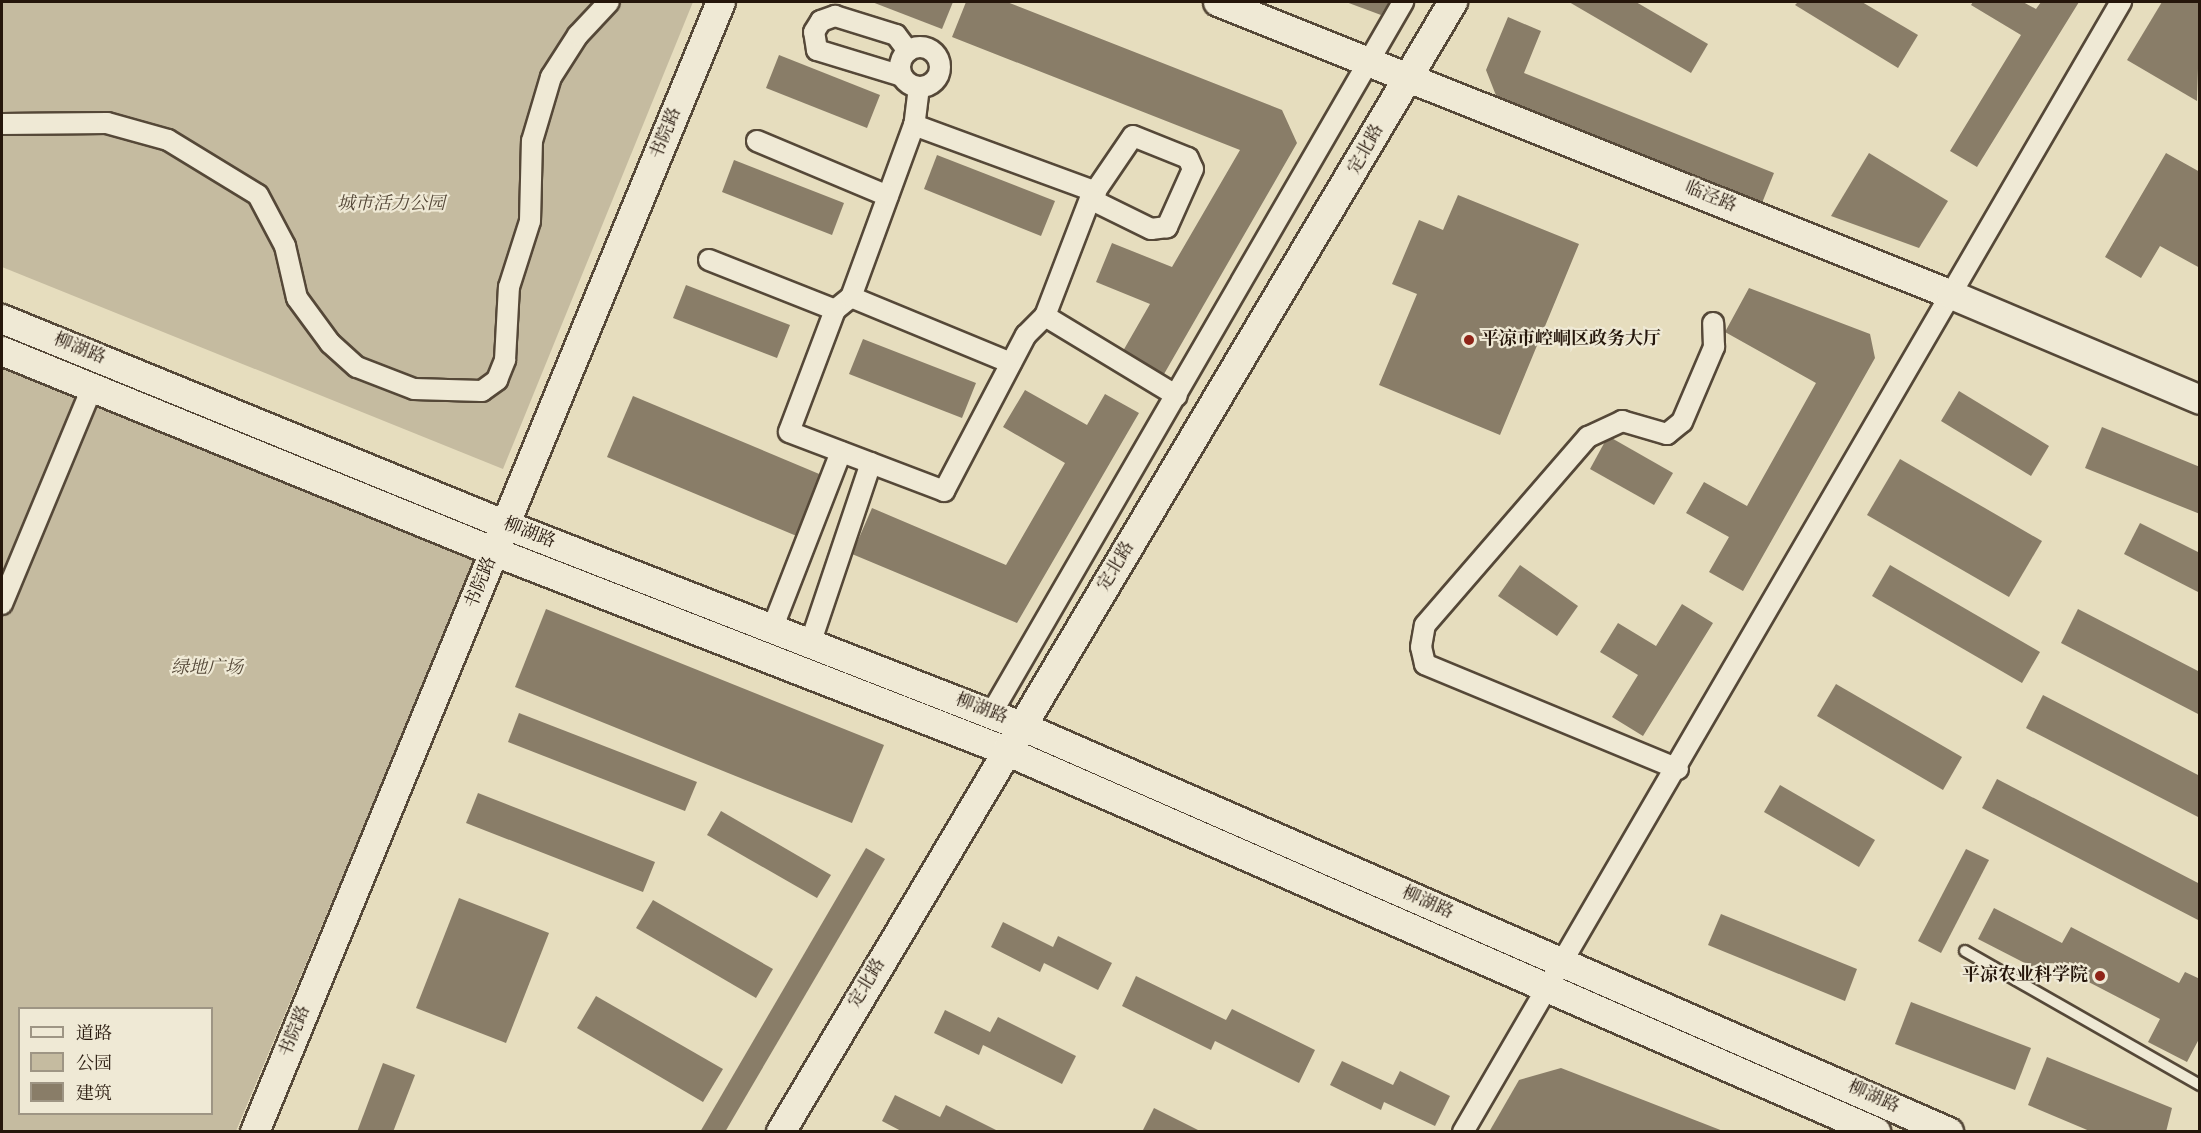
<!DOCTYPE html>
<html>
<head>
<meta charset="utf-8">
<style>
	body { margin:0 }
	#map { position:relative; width:2201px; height:1133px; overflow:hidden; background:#e6ddbe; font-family:Vollkorn,"Noto Serif SC",serif }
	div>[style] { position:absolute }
	.green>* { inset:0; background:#c5bba0 }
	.building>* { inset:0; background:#897d68 }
	.roads { filter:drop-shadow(2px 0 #554838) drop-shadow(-2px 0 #554838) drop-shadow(0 2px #554838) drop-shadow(0 -2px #554838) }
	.lane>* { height:10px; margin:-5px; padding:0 5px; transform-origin:5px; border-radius:5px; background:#efe9d5 }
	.street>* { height:20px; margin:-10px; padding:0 10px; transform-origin:10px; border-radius:10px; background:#efe9d5 }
	.street>.ring { margin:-10px; padding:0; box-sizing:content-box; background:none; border:20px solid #efe9d5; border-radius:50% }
	.secondary>* { height:28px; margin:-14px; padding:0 14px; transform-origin:14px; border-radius:14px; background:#efe9d5 }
	.dots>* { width:16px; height:16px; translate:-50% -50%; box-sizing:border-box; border:3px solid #efe9d5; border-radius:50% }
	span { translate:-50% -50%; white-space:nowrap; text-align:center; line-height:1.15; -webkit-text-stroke:4.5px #efe9d5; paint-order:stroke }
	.street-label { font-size:18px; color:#25160b }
	.park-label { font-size:18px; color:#554838; font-style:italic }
	.poi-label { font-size:18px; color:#25160b; font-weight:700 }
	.left { translate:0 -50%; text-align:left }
	.right { translate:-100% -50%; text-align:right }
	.frame { position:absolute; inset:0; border:3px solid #25160b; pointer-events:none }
	.legend { position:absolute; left:18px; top:1007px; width:195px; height:108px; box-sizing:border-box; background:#efe9d5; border:2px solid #9e9584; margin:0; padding:8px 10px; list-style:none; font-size:18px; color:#25160b }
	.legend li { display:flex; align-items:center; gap:12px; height:30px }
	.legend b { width:30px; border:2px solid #9e9584 }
</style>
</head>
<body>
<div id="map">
	<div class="green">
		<i style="clip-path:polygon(2px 2px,693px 2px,503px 469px,2px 267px)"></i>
		<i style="clip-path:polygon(evenodd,2px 361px,476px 557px,236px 1131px,2px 1131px,2px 361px,20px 1008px,212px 1008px,212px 1114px,20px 1114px,20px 1008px)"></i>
	</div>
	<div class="building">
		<i style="clip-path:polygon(872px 2px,953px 2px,942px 29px)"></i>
		<i style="clip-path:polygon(966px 2px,1007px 2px,1282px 110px,1297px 143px,1160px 381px,1119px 358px,1150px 304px,1096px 282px,1112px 243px,1172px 267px,1240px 150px,952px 37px)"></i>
		<i style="clip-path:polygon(1346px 2px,1389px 2px,1381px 15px)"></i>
		<i style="clip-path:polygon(1569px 2px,1636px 2px,1708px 44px,1691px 73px)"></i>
		<i style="clip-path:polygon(1798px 2px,1862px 2px,1918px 35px,1898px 68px,1795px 5px)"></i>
		<i style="clip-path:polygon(1973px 2px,2023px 2px,2036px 9px,2041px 2px,2079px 2px,1977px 167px,1950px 151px,2021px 35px,1971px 5px)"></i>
		<i style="clip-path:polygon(2162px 2px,2200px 2px,2197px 101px,2127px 60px)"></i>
		<i style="clip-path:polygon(1508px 17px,1541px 31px,1524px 73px,1774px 173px,1762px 203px,1497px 98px,1486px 70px)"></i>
		<i style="clip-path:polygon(779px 55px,880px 95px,867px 128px,766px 88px)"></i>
		<i style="clip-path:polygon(1869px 153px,1948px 201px,1919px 248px,1831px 216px)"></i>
		<i style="clip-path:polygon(2166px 153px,2200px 172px,2200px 268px,2160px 246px,2141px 278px,2105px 257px)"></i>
		<i style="clip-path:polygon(937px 155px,1055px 201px,1041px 236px,924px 189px)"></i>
		<i style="clip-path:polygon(734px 160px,844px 203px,832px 235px,722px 192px)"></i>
		<i style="clip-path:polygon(1458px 195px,1579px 244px,1500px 435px,1379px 385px,1417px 294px,1392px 284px,1419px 220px,1443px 230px)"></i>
		<i style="clip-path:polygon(686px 285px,790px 325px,777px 358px,673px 318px)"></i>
		<i style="clip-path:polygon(1749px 288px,1870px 334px,1875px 358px,1743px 591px,1709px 572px,1729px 537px,1686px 513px,1704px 482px,1747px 506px,1816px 383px,1725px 332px)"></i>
		<i style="clip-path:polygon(863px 339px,976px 383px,962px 418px,849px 374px)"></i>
		<i style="clip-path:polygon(1025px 390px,1087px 425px,1105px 394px,1139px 413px,1017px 623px,852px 554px,872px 508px,1006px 565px,1065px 463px,1003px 427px)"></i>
		<i style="clip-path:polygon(1959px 391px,2049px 446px,2031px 476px,1941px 421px)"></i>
		<i style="clip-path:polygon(633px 396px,824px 476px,799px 537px,607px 457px)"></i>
		<i style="clip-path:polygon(2102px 427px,2200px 467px,2200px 514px,2085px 468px)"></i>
		<i style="clip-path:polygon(1608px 436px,1673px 473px,1654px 505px,1590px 469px)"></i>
		<i style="clip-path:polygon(1900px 459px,2042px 541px,2009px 597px,1867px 515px)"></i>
		<i style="clip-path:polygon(2140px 523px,2200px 553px,2200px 593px,2124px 554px)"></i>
		<i style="clip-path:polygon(1520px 565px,1578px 606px,1557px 636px,1498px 596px)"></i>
		<i style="clip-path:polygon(1890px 565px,2040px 652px,2022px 683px,1872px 596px)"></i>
		<i style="clip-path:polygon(1682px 604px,1713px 623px,1643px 736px,1612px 717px,1638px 675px,1600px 652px,1618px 623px,1656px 646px)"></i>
		<i style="clip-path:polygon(546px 609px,884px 745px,852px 823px,515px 687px)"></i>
		<i style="clip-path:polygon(2078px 609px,2200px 672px,2200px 715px,2061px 643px)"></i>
		<i style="clip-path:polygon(1836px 684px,1962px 757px,1943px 790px,1817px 716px)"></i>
		<i style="clip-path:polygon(2043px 695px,2200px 776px,2200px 818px,2026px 728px)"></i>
		<i style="clip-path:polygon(519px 713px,697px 782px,685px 811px,508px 742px)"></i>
		<i style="clip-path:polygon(1997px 779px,2200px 884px,2200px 921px,1982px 808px)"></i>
		<i style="clip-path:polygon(1780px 785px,1875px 840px,1859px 867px,1764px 812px)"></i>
		<i style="clip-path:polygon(478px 793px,655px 862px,643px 892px,466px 823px)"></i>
		<i style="clip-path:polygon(721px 811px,831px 875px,817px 898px,707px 835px)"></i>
		<i style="clip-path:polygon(866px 848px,885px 859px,725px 1132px,700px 1132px)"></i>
		<i style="clip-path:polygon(1966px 849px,1989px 860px,1941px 953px,1918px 941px)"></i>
		<i style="clip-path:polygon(459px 898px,549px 933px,506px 1043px,416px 1008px)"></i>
		<i style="clip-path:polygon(653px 900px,773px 969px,756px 998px,636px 928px)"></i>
		<i style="clip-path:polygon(1994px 908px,2062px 943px,2071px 927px,2179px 983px,2185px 972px,2200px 979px,2200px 1037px,2187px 1062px,2148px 1042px,2160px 1019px,2052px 963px,2046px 974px,1978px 939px)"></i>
		<i style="clip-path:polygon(1721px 914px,1857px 969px,1845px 1001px,1708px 945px)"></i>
		<i style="clip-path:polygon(1003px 922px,1053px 947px,1058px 936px,1112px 963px,1098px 990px,1044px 963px,1040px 972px,991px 947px)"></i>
		<i style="clip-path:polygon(1136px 976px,1226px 1020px,1232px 1009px,1315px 1050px,1299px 1083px,1215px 1041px,1211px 1050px,1122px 1006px)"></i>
		<i style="clip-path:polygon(596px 996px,723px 1069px,703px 1102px,577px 1028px)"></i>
		<i style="clip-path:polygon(1911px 1002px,2031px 1048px,2015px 1090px,1895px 1044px)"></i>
		<i style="clip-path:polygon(945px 1010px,990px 1032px,998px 1017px,1076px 1056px,1062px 1084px,983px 1045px,979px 1055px,934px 1033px)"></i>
		<i style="clip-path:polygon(2047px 1057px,2172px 1108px,2166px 1132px,2092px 1132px,2028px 1105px)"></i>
		<i style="clip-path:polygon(1342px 1061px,1393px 1085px,1400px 1071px,1450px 1096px,1435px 1126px,1384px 1102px,1381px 1110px,1330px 1085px)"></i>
		<i style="clip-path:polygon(383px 1063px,415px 1075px,393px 1132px,357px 1132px)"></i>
		<i style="clip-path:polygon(1561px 1068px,1723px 1131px,1723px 1132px,1489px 1132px,1519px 1080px)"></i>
		<i style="clip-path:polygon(895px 1095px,940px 1117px,946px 1105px,1000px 1132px,903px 1132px,882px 1121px)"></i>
		<i style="clip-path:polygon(1154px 1108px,1202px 1132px,1142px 1132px)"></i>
	</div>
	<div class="roads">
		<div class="lane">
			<i style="left:1965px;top:951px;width:271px;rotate:29.7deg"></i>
		</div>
		<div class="street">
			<i class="ring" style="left:900px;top:47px;width:20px;height:20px"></i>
			<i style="left:902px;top:76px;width:89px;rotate:-163deg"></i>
			<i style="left:817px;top:50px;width:18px;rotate:-99deg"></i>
			<i style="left:814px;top:32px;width:13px;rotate:-58deg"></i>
			<i style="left:821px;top:21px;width:15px;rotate:-20deg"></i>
			<i style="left:835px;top:16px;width:64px;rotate:17.3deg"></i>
			<i style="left:896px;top:35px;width:20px;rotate:53deg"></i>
			<i style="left:919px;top:87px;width:38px;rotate:97deg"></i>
			<i style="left:914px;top:125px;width:183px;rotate:110.1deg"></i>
			<i style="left:851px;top:297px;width:21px;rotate:141deg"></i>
			<i style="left:835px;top:310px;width:130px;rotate:110.7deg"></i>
			<i style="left:789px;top:432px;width:166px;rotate:20.8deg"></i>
			<i style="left:944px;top:491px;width:176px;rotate:-62.3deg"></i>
			<i style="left:1026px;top:335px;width:27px;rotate:-45deg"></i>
			<i style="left:1045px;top:316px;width:154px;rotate:31.2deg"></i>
			<i style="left:2px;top:124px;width:105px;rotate:-0.5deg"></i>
			<i style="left:107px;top:123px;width:63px;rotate:15.6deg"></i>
			<i style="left:168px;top:140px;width:105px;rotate:31.4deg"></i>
			<i style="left:258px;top:195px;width:58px;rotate:62.1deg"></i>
			<i style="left:285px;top:246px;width:53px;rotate:77deg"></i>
			<i style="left:297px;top:298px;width:56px;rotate:53.7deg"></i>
			<i style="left:330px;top:343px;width:36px;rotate:42deg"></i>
			<i style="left:357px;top:367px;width:61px;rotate:21.1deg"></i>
			<i style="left:414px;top:389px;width:68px;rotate:1.7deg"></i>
			<i style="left:482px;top:391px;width:19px;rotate:-36deg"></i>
			<i style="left:497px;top:380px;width:22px;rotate:-68deg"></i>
			<i style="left:505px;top:360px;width:73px;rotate:-86.9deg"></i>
			<i style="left:509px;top:287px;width:69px;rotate:-72.3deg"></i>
			<i style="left:530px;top:221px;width:80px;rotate:-88.6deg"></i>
			<i style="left:532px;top:141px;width:67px;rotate:-73.5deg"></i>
			<i style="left:551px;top:77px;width:50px;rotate:-57.3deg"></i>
			<i style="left:578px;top:35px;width:45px;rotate:-46.8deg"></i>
			<i style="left:914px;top:125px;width:194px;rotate:20.2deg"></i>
			<i style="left:757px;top:141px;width:142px;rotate:22.8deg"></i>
			<i style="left:709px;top:260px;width:136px;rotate:21.6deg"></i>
			<i style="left:851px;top:297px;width:173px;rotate:22.4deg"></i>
			<i style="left:1045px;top:316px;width:125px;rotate:-69deg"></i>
			<i style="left:1090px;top:199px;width:76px;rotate:-55.7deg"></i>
			<i style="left:1133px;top:136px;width:59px;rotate:21.8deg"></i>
			<i style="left:1188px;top:158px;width:12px;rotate:66deg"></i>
			<i style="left:1193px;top:169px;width:64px;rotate:114.1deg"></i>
			<i style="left:1167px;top:227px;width:16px;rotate:173deg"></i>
			<i style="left:1151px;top:229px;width:68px;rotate:-153.8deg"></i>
			<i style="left:2px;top:604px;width:232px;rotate:-67.4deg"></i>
			<i style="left:772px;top:629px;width:190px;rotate:-68.7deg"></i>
			<i style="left:810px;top:644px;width:191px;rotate:-71.4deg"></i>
			<i style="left:991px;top:714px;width:823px;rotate:-59.94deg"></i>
			<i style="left:1678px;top:769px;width:274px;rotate:-157.5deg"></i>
			<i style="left:1425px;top:664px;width:17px;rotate:-103deg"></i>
			<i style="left:1421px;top:647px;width:22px;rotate:-80deg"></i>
			<i style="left:1425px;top:625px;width:249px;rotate:-49.1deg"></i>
			<i style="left:1588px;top:437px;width:38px;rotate:-25deg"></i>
			<i style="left:1622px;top:421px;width:47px;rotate:16.1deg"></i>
			<i style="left:1667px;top:434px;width:19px;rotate:-39deg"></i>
			<i style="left:1682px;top:422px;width:82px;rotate:-66.9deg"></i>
			<i style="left:1714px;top:347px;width:24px;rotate:-92deg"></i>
			<i style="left:1463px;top:1132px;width:1308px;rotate:-59.79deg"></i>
		</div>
		<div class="secondary">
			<i style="left:1218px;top:2px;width:790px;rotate:21.76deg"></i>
			<i style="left:1952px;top:295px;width:269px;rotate:22.9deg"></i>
			<i style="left:2px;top:319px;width:544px;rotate:22.23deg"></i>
			<i style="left:506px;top:525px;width:553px;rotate:21.32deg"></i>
			<i style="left:1021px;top:726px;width:1013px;rotate:23.63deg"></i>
			<i style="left:2px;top:351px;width:532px;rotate:22.18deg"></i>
			<i style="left:495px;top:552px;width:548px;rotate:21.28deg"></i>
			<i style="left:1006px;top:751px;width:950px;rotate:23.65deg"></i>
			<i style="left:255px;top:1132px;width:1222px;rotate:-67.59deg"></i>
			<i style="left:781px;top:1132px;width:1315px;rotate:-59.26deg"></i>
		</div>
	</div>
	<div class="dots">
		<i style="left:1469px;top:340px;background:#8f2418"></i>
		<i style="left:2100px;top:976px;background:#8f2418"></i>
	</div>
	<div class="street-label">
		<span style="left:667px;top:134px;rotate:-68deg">书院路</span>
		<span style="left:1367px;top:150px;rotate:-61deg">定北路</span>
		<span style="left:1710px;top:198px;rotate:22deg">临泾路</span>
		<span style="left:79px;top:350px;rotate:22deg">柳湖路</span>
		<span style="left:529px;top:534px;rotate:21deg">柳湖路</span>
		<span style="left:1117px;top:567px;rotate:-59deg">定北路</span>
		<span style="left:482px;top:583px;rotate:-68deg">书院路</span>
		<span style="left:981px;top:710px;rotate:21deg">柳湖路</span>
		<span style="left:1427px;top:904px;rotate:24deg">柳湖路</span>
		<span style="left:868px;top:984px;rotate:-59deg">定北路</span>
		<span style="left:296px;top:1032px;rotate:-68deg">书院路</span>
		<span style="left:1873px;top:1098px;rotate:24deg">柳湖路</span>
	</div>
	<div class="park-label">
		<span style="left:391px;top:205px">城市活力公园</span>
		<span style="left:207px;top:669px">绿地广场</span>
	</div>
	<div class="poi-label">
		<span class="left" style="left:1481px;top:340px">平凉市崆峒区政务大厅</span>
		<span class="right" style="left:2088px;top:976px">平凉农业科学院</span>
	</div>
	<div class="frame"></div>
	<ul class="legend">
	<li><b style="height:8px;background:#efe9d5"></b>道路</li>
	<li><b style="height:16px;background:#c5bba0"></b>公园</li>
	<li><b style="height:16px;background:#897d68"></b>建筑</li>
	</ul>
</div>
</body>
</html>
